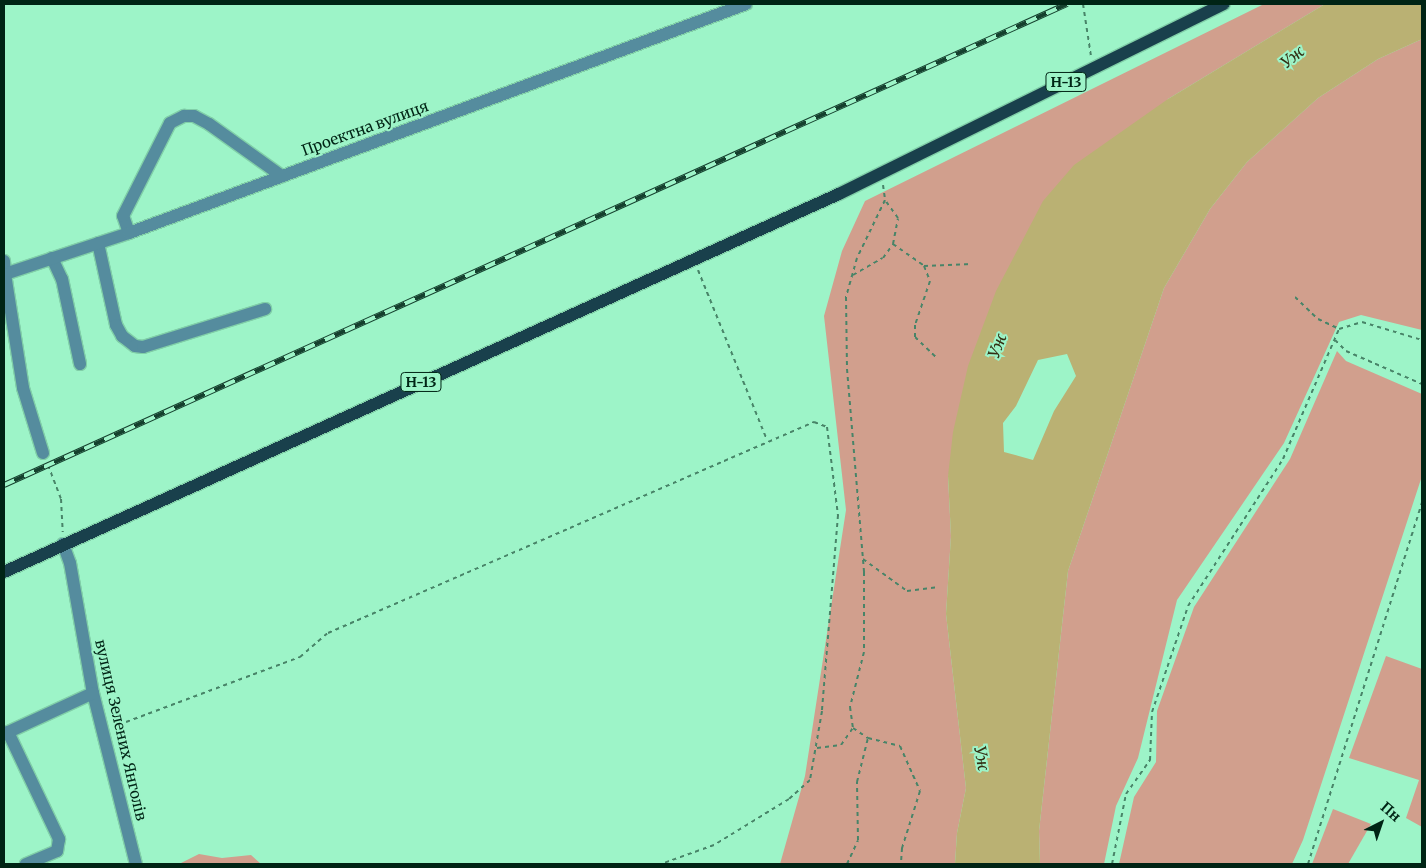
<!DOCTYPE html>
<html>
<head>
<meta charset="utf-8">
<style>
	body { margin:0 }
	#map { position:relative; width:1426px; height:868px; overflow:hidden; background:#9df4c8; font-family:Merriweather,serif }
	div>[style] { position:absolute }
	.green>* { inset:0; background:#d19f8d }
	.water>* { inset:0; background:#bab173 }
	.path>* { height:2px; margin-top:-1px; transform-origin:0; background:repeating-linear-gradient(90deg,#488468 0 4px,transparent 0 8px) }
	.roads { filter:drop-shadow(1px 0 #81cfa8) drop-shadow(-1px 0 #81cfa8) drop-shadow(0 1px #81cfa8) drop-shadow(0 -1px #81cfa8) }
	.minor>* { height:12px; margin:-6px; padding:0 6px; transform-origin:6px; border-radius:6px; background:#558c9e }
	.major>* { height:12px; margin:-6px; padding:0 6px; transform-origin:6px; border-radius:6px; background:#19404c }
	.rail>* { height:5.5px; margin-top:-2.75px; transform-origin:0; background:repeating-linear-gradient(90deg,#9df4c8 0 11px,#15402e 0 22px); box-sizing:border-box; border-block:1px solid #15402e }
	span { translate:-50% -50%; white-space:nowrap; text-align:center; line-height:1.15; -webkit-text-stroke:4px #9df4c8; paint-order:stroke }
	.shield-label span { padding:1px 4px; background:#9df4c8; border:1px solid; border-radius:4px; -webkit-text-stroke-width:0 }
	.shield-label { font-size:14px; color:#002415; font-weight:700 }
	.street-label { font-size:15px; color:#002415 }
	.water-label { font-size:16px; color:#342f13; font-style:italic }
	.frame { position:absolute; inset:0; border:5px solid #002415; pointer-events:none }
	.north { position:absolute; left:1356px; top:798px; width:50px; height:50px; -webkit-text-stroke:4px #9df4c8; paint-order:stroke; rotate:41deg; font-size:14px; font-weight:700; line-height:20px; text-align:center; color:#002415 }
	.north::after { content:''; display:block; margin:auto; width:18px; height:22px; background:#002415; clip-path:polygon(50% 0,100% 100%,50% 72%,0 100%) }
</style>
</head>
<body>
<div id="map">
	<div class="green">
		<i style="clip-path:polygon(1264px 4px,1325px 4px,1168px 99px,948px 476px,951px 536px,946px 614px,966px 788px,957px 833px,955px 864px,780px 864px,805px 776px,846px 510px,824px 316px,842px 251px,865px 201px)"></i>
		<i style="clip-path:polygon(1422px 39px,1422px 330px,1361px 315px,1339px 322px,1284px 443px,1177px 600px,1138px 758px,1116px 806px,1104px 864px,1040px 864px,1039px 831px,1068px 571px,1164px 288px,1210px 209px,1247px 162px,1318px 98px,1378px 59px)"></i>
		<i style="clip-path:polygon(1337px 351px,1346px 361px,1422px 394px,1422px 476px,1303px 840px,1292px 864px,1119px 864px,1134px 797px,1156px 762px,1157px 711px,1194px 607px,1290px 459px)"></i>
		<i style="clip-path:polygon(1386px 656px,1422px 669px,1422px 827px,1406px 818px,1419px 780px,1349px 758px)"></i>
		<i style="clip-path:polygon(1333px 809px,1371px 824px,1348px 864px,1312px 864px)"></i>
		<i style="clip-path:polygon(199px 854px,222px 858px,251px 855px,261px 864px,179px 864px)"></i>
	</div>
	<div class="water">
		<i style="clip-path:polygon(evenodd,1325px 4px,1422px 4px,1422px 39px,1378px 59px,1318px 98px,1247px 162px,1210px 209px,1164px 288px,1068px 571px,1039px 831px,1040px 864px,955px 864px,957px 833px,966px 788px,946px 614px,951px 536px,948px 476px,953px 432px,968px 366px,996px 291px,1043px 201px,1074px 165px,1168px 99px,1325px 4px,1067px 354px,1076px 376px,1054px 411px,1033px 460px,1004px 452px,1003px 423px,1016px 406px,1038px 360px,1067px 354px)"></i>
	</div>
	<div class="path">
		<i style="left:1083px;top:4px;width:53px;rotate:81.3deg"></i>
		<i style="left:883px;top:185px;width:15px;rotate:82deg"></i>
		<i style="left:885px;top:200px;width:64px;rotate:115.8deg"></i>
		<i style="left:857px;top:258px;width:41px;rotate:105.8deg"></i>
		<i style="left:846px;top:297px;width:72px;rotate:89.2deg"></i>
		<i style="left:847px;top:369px;width:204px;rotate:85.2deg"></i>
		<i style="left:864px;top:572px;width:80px;rotate:90deg"></i>
		<i style="left:864px;top:652px;width:57px;rotate:104.3deg"></i>
		<i style="left:850px;top:707px;width:21px;rotate:82deg"></i>
		<i style="left:853px;top:728px;width:18px;rotate:34deg"></i>
		<i style="left:868px;top:738px;width:33px;rotate:14deg"></i>
		<i style="left:900px;top:746px;width:49px;rotate:66deg"></i>
		<i style="left:920px;top:791px;width:60px;rotate:107.5deg"></i>
		<i style="left:902px;top:848px;width:16px;rotate:94deg"></i>
		<i style="left:893px;top:244px;width:38px;rotate:35deg"></i>
		<i style="left:924px;top:266px;width:16px;rotate:68deg"></i>
		<i style="left:930px;top:281px;width:46px;rotate:108.8deg"></i>
		<i style="left:915px;top:325px;width:12px;rotate:90deg"></i>
		<i style="left:915px;top:337px;width:30px;rotate:44deg"></i>
		<i style="left:924px;top:266px;width:48px;rotate:-2.4deg"></i>
		<i style="left:698px;top:270px;width:183px;rotate:67.9deg"></i>
		<i style="left:853px;top:275px;width:34px;rotate:-30deg"></i>
		<i style="left:883px;top:258px;width:17px;rotate:-54deg"></i>
		<i style="left:893px;top:244px;width:26px;rotate:-79deg"></i>
		<i style="left:898px;top:218px;width:22px;rotate:-126deg"></i>
		<i style="left:1295px;top:297px;width:32px;rotate:44deg"></i>
		<i style="left:1318px;top:319px;width:23px;rotate:25deg"></i>
		<i style="left:1339px;top:329px;width:24px;rotate:-17deg"></i>
		<i style="left:1362px;top:322px;width:63px;rotate:16.7deg"></i>
		<i style="left:1335px;top:340px;width:16px;rotate:45deg"></i>
		<i style="left:1346px;top:351px;width:83px;rotate:23.5deg"></i>
		<i style="left:48px;top:465px;width:36px;rotate:69deg"></i>
		<i style="left:61px;top:499px;width:33px;rotate:87deg"></i>
		<i style="left:863px;top:559px;width:54px;rotate:36deg"></i>
		<i style="left:907px;top:591px;width:32px;rotate:-7deg"></i>
		<i style="left:126px;top:722px;width:186px;rotate:-20.5deg"></i>
		<i style="left:300px;top:657px;width:37px;rotate:-41deg"></i>
		<i style="left:328px;top:633px;width:530px;rotate:-23.47deg"></i>
		<i style="left:814px;top:422px;width:14px;rotate:21deg"></i>
		<i style="left:827px;top:427px;width:89px;rotate:82.9deg"></i>
		<i style="left:838px;top:515px;width:197px;rotate:94.7deg"></i>
		<i style="left:822px;top:711px;width:70px;rotate:99.9deg"></i>
		<i style="left:810px;top:780px;width:28px;rotate:138deg"></i>
		<i style="left:789px;top:799px;width:88px;rotate:148.5deg"></i>
		<i style="left:714px;top:845px;width:56px;rotate:160.3deg"></i>
		<i style="left:817px;top:748px;width:24px;rotate:-7deg"></i>
		<i style="left:841px;top:745px;width:21px;rotate:-55deg"></i>
		<i style="left:847px;top:864px;width:26px;rotate:-65deg"></i>
		<i style="left:858px;top:840px;width:58px;rotate:-91deg"></i>
		<i style="left:857px;top:782px;width:45px;rotate:-76deg"></i>
		<i style="left:1112px;top:864px;width:71px;rotate:-78.7deg"></i>
		<i style="left:1126px;top:794px;width:42px;rotate:-54.8deg"></i>
		<i style="left:1150px;top:760px;width:48px;rotate:-87.6deg"></i>
		<i style="left:1152px;top:712px;width:112px;rotate:-71.2deg"></i>
		<i style="left:1188px;top:606px;width:175px;rotate:-57.1deg"></i>
		<i style="left:1283px;top:459px;width:142px;rotate:-66.7deg"></i>
		<i style="left:1308px;top:864px;width:380px;rotate:-72.5deg"></i>
	</div>
	<div class="roads">
		<div class="minor">
			<i style="left:129px;top:233px;width:18px;rotate:-109deg"></i>
			<i style="left:123px;top:216px;width:104px;rotate:-63.2deg"></i>
			<i style="left:170px;top:123px;width:16px;rotate:-27deg"></i>
			<i style="left:184px;top:116px;width:10px"></i>
			<i style="left:194px;top:116px;width:17px;rotate:28deg"></i>
			<i style="left:209px;top:124px;width:90px;rotate:35.5deg"></i>
			<i style="left:98px;top:243px;width:84px;rotate:77.6deg"></i>
			<i style="left:116px;top:325px;width:13px;rotate:61deg"></i>
			<i style="left:122px;top:336px;width:16px;rotate:38deg"></i>
			<i style="left:135px;top:346px;width:8px;rotate:7deg"></i>
			<i style="left:143px;top:347px;width:128px;rotate:-17.3deg"></i>
			<i style="left:52px;top:258px;width:23px;rotate:65deg"></i>
			<i style="left:62px;top:279px;width:87px;rotate:78deg"></i>
			<i style="left:4px;top:261px;width:13px;rotate:86deg"></i>
			<i style="left:5px;top:274px;width:131px;rotate:-18.3deg"></i>
			<i style="left:129px;top:233px;width:658px;rotate:-20.36deg"></i>
			<i style="left:5px;top:274px;width:115px;rotate:81deg"></i>
			<i style="left:23px;top:388px;width:68px;rotate:72.9deg"></i>
			<i style="left:63px;top:544px;width:20px;rotate:70deg"></i>
			<i style="left:70px;top:563px;width:132px;rotate:80deg"></i>
			<i style="left:93px;top:693px;width:176px;rotate:75.9deg"></i>
			<i style="left:8px;top:732px;width:119px;rotate:64.5deg"></i>
			<i style="left:59px;top:839px;width:12px;rotate:99deg"></i>
			<i style="left:57px;top:851px;width:34px;rotate:157deg"></i>
			<i style="left:4px;top:734px;width:98px;rotate:-24.7deg"></i>
		</div>
		<div class="major">
			<i style="left:4px;top:572px;width:917px;rotate:-24.36deg"></i>
			<i style="left:839px;top:194px;width:429px;rotate:-26.3deg"></i>
		</div>
	</div>
	<div class="rail">
		<i style="left:4px;top:485px;width:1167px;rotate:-24.35deg"></i>
	</div>
	<div class="shield-label">
		<span style="left:1066px;top:82px">Н-13</span>
		<span style="left:421px;top:382px">Н-13</span>
	</div>
	<div class="street-label">
		<span style="left:365px;top:128px;rotate:-20deg">Проектна вулиця</span>
		<span style="left:121px;top:730px;rotate:77deg">вулиця Зелених Янголів</span>
	</div>
	<div class="water-label">
		<span style="left:1292px;top:57px;rotate:-39deg">Уж</span>
		<span style="left:997px;top:346px;rotate:-69deg">Уж</span>
		<span style="left:982px;top:758px;rotate:80deg">Уж</span>
	</div>
	<div class="frame"></div>
	<div class="north">Пн</div>
</div>
</body>
</html>
